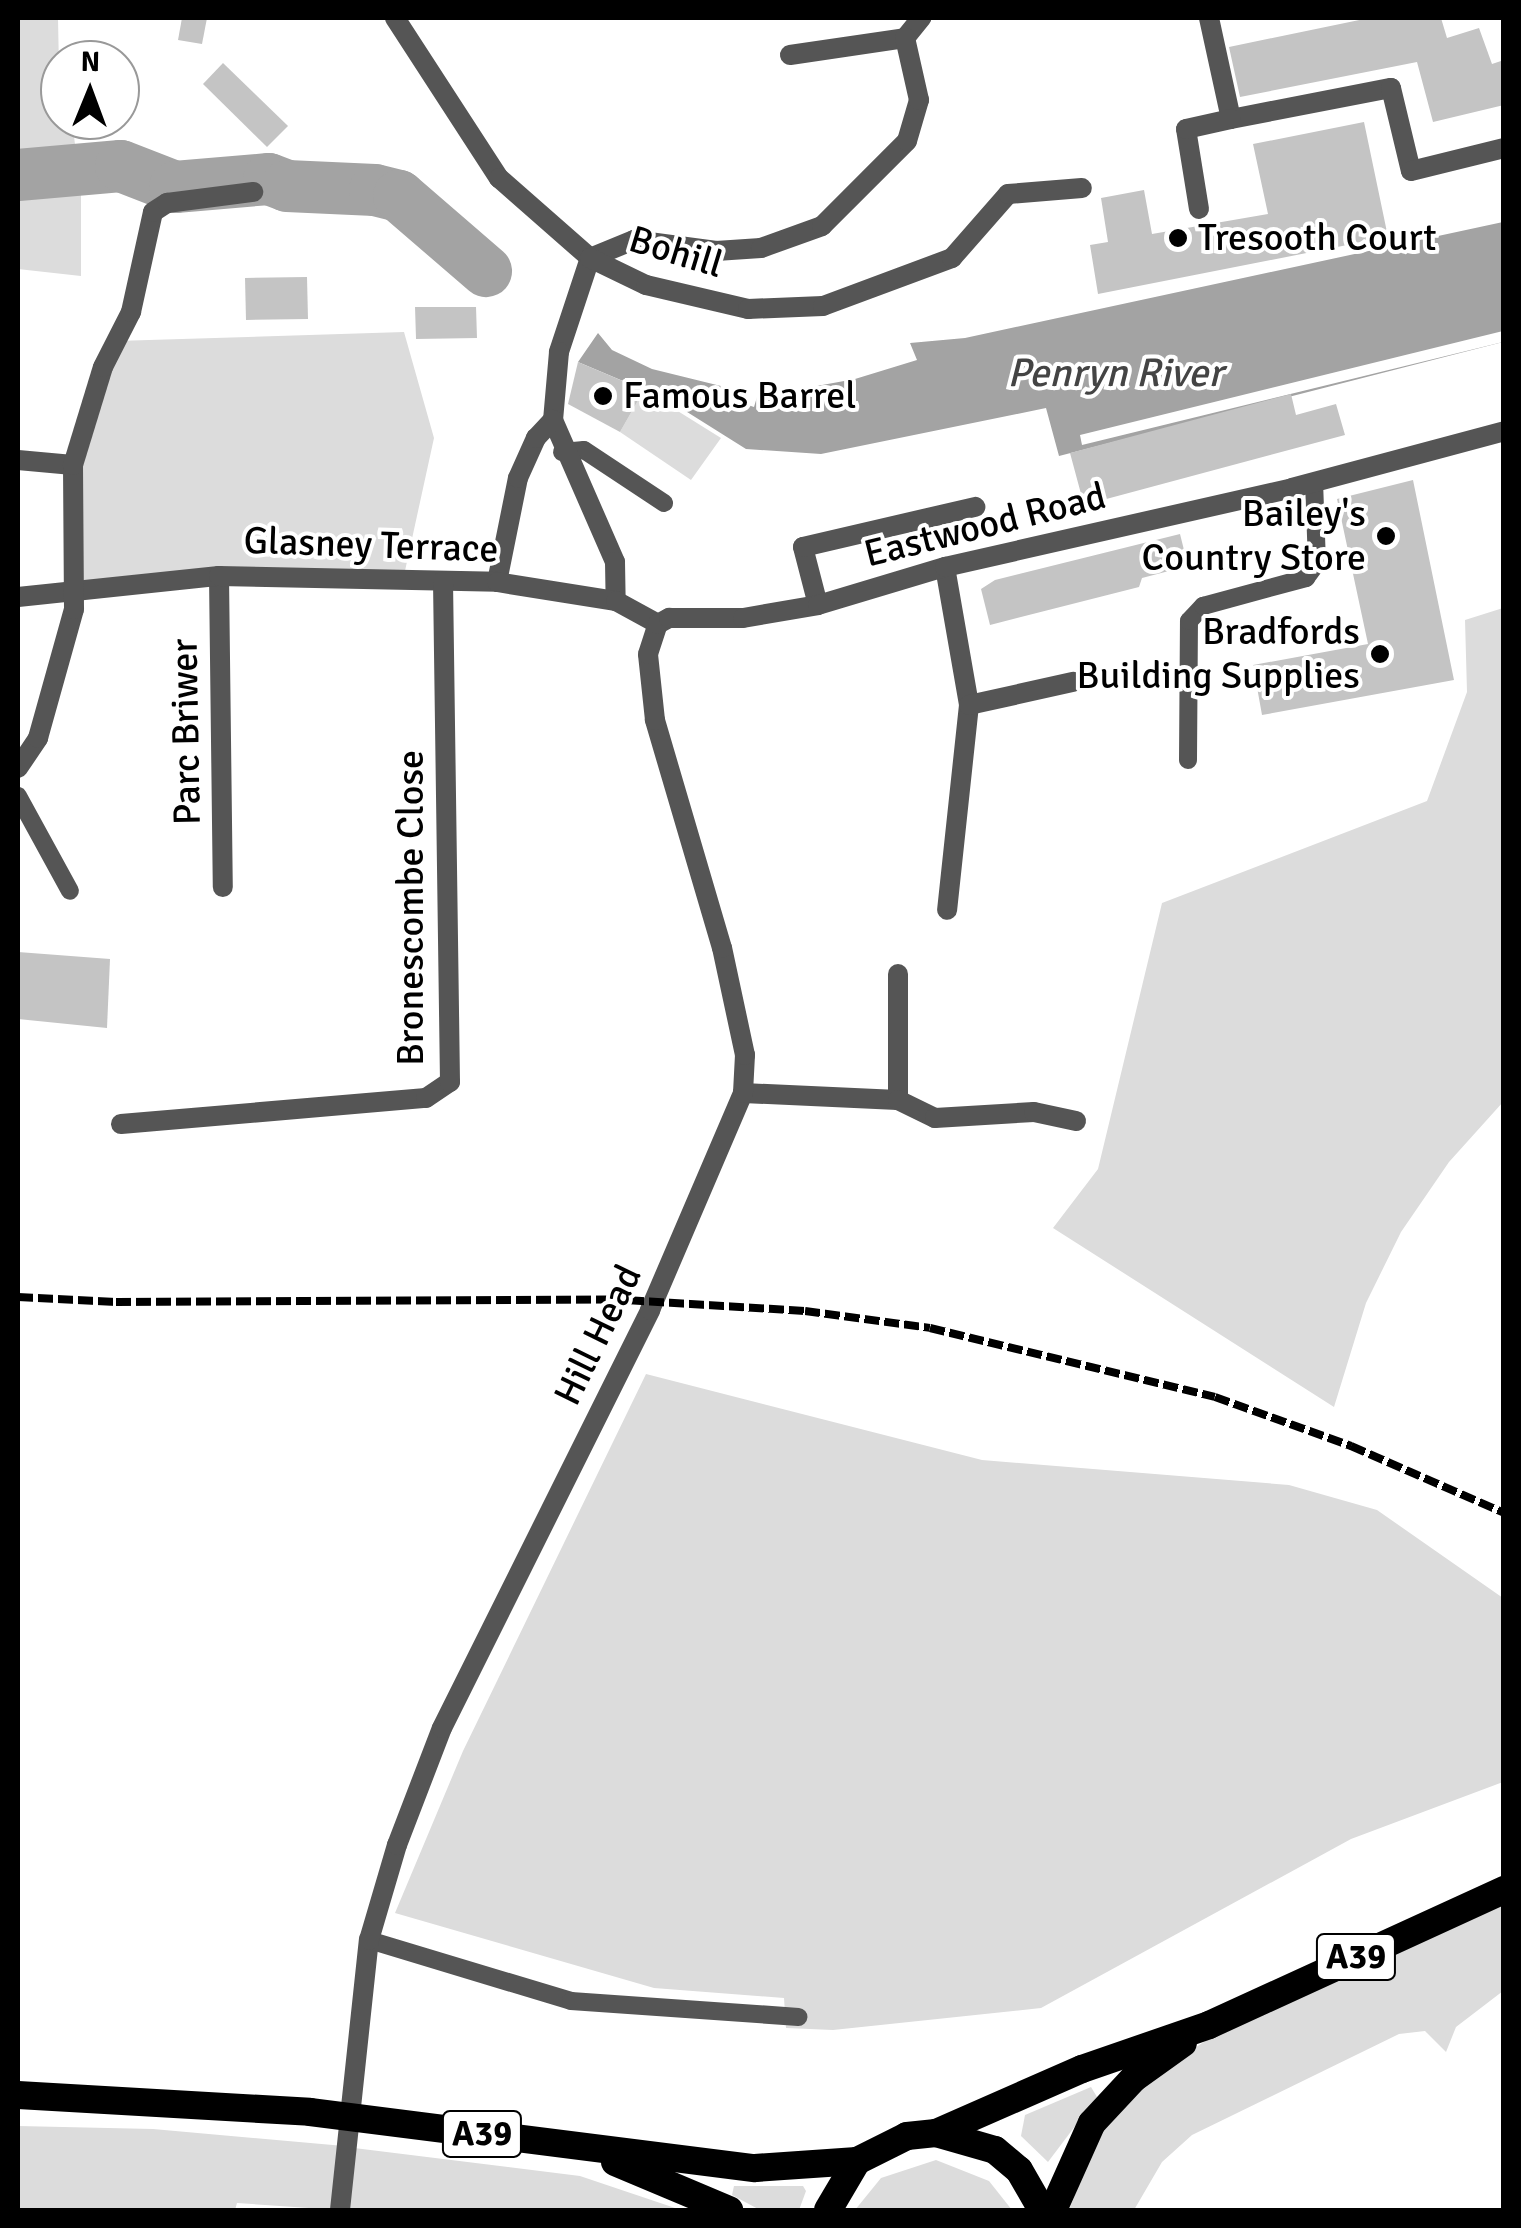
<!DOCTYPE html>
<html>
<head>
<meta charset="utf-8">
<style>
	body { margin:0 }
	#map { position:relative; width:1521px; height:2228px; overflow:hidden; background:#fff; font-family:Signika,sans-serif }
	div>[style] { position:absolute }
	.green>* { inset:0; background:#dcdcdc }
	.water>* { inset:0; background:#a3a3a3 }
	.pier>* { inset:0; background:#fff }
	.river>* { height:52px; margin:-26px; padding:0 26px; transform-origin:26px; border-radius:26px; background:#a3a3a3 }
	.building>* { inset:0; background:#c4c4c4 }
	.service>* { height:18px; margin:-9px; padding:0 9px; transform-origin:9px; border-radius:9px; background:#555 }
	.minor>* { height:20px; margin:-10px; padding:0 10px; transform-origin:10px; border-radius:10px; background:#555 }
	.tertiary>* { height:20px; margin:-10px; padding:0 10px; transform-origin:10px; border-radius:10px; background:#555 }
	.trunk>* { height:28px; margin:-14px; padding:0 14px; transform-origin:14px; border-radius:14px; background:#000 }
	.rail>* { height:8px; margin-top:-4px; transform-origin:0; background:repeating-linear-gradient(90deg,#000 0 15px,transparent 0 20px) }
	.dots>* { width:28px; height:28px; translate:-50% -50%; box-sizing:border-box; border:5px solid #fff; border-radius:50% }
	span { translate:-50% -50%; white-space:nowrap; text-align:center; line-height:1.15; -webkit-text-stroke:8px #fff; paint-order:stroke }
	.shield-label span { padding:2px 8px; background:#fff; border:2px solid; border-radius:8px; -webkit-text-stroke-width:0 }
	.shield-label { font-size:35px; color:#000; font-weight:700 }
	.poi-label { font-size:38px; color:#000 }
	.left { translate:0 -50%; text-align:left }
	.right { translate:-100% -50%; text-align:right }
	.street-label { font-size:38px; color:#000 }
	.water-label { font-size:40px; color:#444; font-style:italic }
	.frame { position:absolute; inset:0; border:20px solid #000; pointer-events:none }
	.north { position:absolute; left:40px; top:40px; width:100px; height:100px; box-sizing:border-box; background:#fff; border:2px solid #999; border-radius:50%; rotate:1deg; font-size:28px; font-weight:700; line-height:40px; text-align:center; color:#000 }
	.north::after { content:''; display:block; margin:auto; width:35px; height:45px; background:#000; clip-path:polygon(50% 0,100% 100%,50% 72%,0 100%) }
</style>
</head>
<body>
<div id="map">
	<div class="green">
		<i style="clip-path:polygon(18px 18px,58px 18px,60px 120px,72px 120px,81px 193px,81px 276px,18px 269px)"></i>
		<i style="clip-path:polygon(404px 332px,434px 438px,403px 580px,219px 576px,75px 592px,73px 465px,116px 341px)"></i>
		<i style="clip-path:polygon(644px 390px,721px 438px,691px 480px,620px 432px)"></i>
		<i style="clip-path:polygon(1503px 608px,1503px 1102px,1449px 1162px,1401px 1232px,1366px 1303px,1334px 1407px,1053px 1228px,1098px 1169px,1162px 903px,1427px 801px,1467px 692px,1465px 620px)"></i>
		<i style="clip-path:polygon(646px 1374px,982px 1460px,1289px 1485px,1377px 1510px,1503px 1598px,1503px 1782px,1351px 1839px,1041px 2008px,833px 2030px,786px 2028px,784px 1998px,654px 1988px,395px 1913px,463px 1751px)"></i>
		<i style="clip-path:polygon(1503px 1897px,1503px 1991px,1456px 2027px,1446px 2052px,1425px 2031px,1399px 2034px,1192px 2135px,1162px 2162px,1134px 2210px,1069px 2210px,1101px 2129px,1140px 2084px,1219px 2032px)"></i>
		<i style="clip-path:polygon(1091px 2087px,1097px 2097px,1048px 2162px,1021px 2136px,1025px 2115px)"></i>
		<i style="clip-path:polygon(18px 2126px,153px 2129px,344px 2146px,338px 2210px,237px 2203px,235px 2210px,18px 2210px)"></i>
		<i style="clip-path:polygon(346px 2147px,580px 2176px,681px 2210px,341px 2210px)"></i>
		<i style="clip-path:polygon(936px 2160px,989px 2181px,1012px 2210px,855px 2210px,881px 2178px)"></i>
		<i style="clip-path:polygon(734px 2186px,803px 2186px,806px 2191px,799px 2210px,760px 2210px,732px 2195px)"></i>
	</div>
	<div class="water">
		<i style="clip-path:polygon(1503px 222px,1503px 342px,1059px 456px,1046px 408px,821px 454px,746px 449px,668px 400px,578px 362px,598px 333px,612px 350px,652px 369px,729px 388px,727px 398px,754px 407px,757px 397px,855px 379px,917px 360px,910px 343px,965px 338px)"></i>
	</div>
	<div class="pier">
		<i style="clip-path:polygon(1503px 331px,1503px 342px,1082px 445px,1080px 435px)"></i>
	</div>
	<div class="river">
		<i style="left:18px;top:175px;width:103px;rotate:-5deg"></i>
		<i style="left:121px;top:166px;width:58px;rotate:21.3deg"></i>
		<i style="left:175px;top:187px;width:94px;rotate:-4.9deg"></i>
		<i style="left:269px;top:179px;width:19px;rotate:21deg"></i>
		<i style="left:287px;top:186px;width:88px;rotate:2.6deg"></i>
		<i style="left:375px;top:190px;width:25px;rotate:14deg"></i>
		<i style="left:399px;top:196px;width:115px;rotate:40.8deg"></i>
	</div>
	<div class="building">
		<i style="clip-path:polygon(182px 18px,207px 18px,202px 44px,178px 40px)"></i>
		<i style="clip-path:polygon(1369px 18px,1441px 18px,1447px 38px,1479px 28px,1492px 64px,1504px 60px,1504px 105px,1433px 122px,1417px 62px,1240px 97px,1229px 47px)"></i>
		<i style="clip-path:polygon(223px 63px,288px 126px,267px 147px,203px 84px)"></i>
		<i style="clip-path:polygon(1364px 122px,1388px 237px,1098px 294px,1090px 245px,1108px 242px,1101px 198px,1144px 190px,1152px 234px,1268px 214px,1253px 144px)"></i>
		<i style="clip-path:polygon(307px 277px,308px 319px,246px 320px,245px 278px)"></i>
		<i style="clip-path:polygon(415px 307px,476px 307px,477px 338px,416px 339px)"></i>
		<i style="clip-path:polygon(578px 362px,644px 390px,620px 432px,568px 404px)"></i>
		<i style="clip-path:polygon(1291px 394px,1296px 415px,1336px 404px,1345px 435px,1084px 505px,1070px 453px)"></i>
		<i style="clip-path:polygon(1413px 480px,1454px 680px,1262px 715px,1253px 665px,1368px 644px,1337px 499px)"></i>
		<i style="clip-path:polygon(1180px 534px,1188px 566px,1142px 578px,1139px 587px,990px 625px,981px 589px,995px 580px)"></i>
		<i style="clip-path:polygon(18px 952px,110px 959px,107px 1028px,18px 1019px)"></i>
	</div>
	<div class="service">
		<i style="left:562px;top:452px;width:22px;rotate:-5deg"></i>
		<i style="left:584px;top:450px;width:96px;rotate:33.5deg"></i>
		<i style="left:1188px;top:760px;width:139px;rotate:-89.6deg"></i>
		<i style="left:1189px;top:621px;width:21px;rotate:-47deg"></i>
		<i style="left:1203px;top:606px;width:107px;rotate:-15.2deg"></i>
		<i style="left:1306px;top:578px;width:19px;rotate:-54deg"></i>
		<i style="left:1317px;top:563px;width:81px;rotate:-92.1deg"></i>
		<i style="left:18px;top:796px;width:108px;rotate:61.3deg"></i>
		<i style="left:369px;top:1940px;width:211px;rotate:16.8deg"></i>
		<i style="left:571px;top:2001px;width:228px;rotate:4deg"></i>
	</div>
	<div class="minor">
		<i style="left:395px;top:18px;width:191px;rotate:57deg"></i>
		<i style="left:499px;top:178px;width:121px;rotate:41.3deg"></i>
		<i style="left:1209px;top:18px;width:103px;rotate:77.7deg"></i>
		<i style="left:1231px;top:119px;width:163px;rotate:-11deg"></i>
		<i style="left:1391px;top:88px;width:85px;rotate:76.5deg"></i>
		<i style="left:1411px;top:171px;width:96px;rotate:-13.9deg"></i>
		<i style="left:905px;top:38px;width:26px;rotate:-51deg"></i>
		<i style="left:790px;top:55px;width:116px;rotate:-8.4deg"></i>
		<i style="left:1199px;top:209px;width:81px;rotate:-99.2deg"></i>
		<i style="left:1186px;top:129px;width:46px;rotate:-12.5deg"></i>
		<i style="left:590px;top:258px;width:48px;rotate:-22.2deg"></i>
		<i style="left:634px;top:240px;width:83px;rotate:7.6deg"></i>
		<i style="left:716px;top:251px;width:45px;rotate:-3.8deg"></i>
		<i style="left:761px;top:248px;width:65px;rotate:-19.8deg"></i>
		<i style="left:822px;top:226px;width:120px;rotate:-45deg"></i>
		<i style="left:907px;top:141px;width:43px;rotate:-73.7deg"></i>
		<i style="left:919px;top:100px;width:64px;rotate:-102.7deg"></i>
		<i style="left:590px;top:258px;width:99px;rotate:108.3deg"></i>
		<i style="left:559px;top:352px;width:68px;rotate:95deg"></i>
		<i style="left:553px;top:420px;width:155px;rotate:66.4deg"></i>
		<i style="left:615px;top:562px;width:39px;rotate:89deg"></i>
		<i style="left:18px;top:460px;width:55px;rotate:5.2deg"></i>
		<i style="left:945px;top:567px;width:140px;rotate:80.1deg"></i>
		<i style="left:969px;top:705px;width:206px;rotate:96.1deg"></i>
		<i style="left:219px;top:576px;width:311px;rotate:89.3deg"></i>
		<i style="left:497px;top:582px;width:106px;rotate:-78.6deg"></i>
		<i style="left:518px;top:478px;width:44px;rotate:-65.8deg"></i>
		<i style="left:536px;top:438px;width:25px;rotate:-47deg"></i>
		<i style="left:18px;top:597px;width:202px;rotate:-6deg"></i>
		<i style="left:219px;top:576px;width:278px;rotate:1.2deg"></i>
		<i style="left:497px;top:582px;width:121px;rotate:9.1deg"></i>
		<i style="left:616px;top:601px;width:48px;rotate:28.7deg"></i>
		<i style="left:818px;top:605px;width:60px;rotate:-104.5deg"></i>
		<i style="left:803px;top:547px;width:177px;rotate:-13.1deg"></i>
		<i style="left:969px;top:705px;width:107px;rotate:-12.5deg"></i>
		<i style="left:18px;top:768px;width:36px;rotate:-56deg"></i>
		<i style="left:38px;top:738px;width:134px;rotate:-74.4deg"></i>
		<i style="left:74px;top:609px;width:144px;rotate:-90.4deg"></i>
		<i style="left:73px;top:465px;width:102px;rotate:-73deg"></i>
		<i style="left:103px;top:367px;width:62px;rotate:-63deg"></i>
		<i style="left:131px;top:312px;width:102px;rotate:-77.6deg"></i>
		<i style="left:153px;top:212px;width:17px;rotate:-33deg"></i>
		<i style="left:167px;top:203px;width:87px;rotate:-7.3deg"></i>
		<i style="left:743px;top:1093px;width:155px;rotate:2.6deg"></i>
		<i style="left:898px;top:1100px;width:126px;rotate:-90deg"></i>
		<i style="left:898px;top:1100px;width:41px;rotate:25.9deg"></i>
		<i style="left:935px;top:1118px;width:99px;rotate:-3.5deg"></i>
		<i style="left:1034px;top:1112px;width:43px;rotate:12.1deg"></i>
		<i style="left:121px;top:1124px;width:306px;rotate:-4.9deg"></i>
		<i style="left:426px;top:1098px;width:29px;rotate:-34deg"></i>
		<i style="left:450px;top:1082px;width:501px;rotate:-90.8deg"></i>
	</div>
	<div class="tertiary">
		<i style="left:590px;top:258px;width:62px;rotate:25.7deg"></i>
		<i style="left:646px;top:285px;width:105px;rotate:13.2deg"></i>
		<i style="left:748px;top:309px;width:75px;rotate:-2.3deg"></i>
		<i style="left:823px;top:306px;width:138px;rotate:-20.4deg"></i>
		<i style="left:952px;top:258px;width:85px;rotate:-48.8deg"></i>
		<i style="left:1008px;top:194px;width:74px;rotate:-4.6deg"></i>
		<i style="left:340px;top:2210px;width:272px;rotate:-83.9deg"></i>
		<i style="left:369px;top:1940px;width:99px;rotate:-73.6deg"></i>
		<i style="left:397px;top:1845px;width:125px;rotate:-69deg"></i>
		<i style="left:442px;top:1728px;width:467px;rotate:-63.5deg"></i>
		<i style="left:650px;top:1310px;width:236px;rotate:-66.8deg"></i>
		<i style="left:743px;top:1093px;width:38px;rotate:-87deg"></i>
		<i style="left:745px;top:1055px;width:109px;rotate:-102.1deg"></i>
		<i style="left:722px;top:948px;width:238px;rotate:-106.4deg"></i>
		<i style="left:655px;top:720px;width:66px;rotate:-96.1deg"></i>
		<i style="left:648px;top:654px;width:32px;rotate:-72deg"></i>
		<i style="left:658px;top:624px;width:13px;rotate:-29deg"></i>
		<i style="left:669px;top:618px;width:74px"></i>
		<i style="left:743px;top:618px;width:76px;rotate:-9.8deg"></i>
		<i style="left:818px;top:605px;width:133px;rotate:-16.7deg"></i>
		<i style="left:945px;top:567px;width:356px;rotate:-12.8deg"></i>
		<i style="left:1292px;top:488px;width:220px;rotate:-15deg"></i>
	</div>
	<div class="trunk">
		<i style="left:18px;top:2095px;width:292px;rotate:3.3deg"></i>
		<i style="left:310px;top:2112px;width:449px;rotate:7.2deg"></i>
		<i style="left:755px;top:2168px;width:102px;rotate:-3.9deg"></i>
		<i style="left:936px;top:2133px;width:159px;rotate:-23.7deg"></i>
		<i style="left:1082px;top:2069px;width:134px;rotate:-19.1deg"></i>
		<i style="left:1209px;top:2025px;width:324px;rotate:-24.6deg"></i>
		<i style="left:615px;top:2162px;width:124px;rotate:22.8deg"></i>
		<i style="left:828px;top:2210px;width:57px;rotate:-59.4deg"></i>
		<i style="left:857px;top:2161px;width:56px;rotate:-26.6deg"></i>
		<i style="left:907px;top:2136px;width:29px;rotate:-6deg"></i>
		<i style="left:936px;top:2133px;width:61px;rotate:16.1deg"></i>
		<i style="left:995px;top:2150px;width:31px;rotate:40deg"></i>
		<i style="left:1019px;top:2170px;width:46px;rotate:60.1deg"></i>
		<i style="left:1053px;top:2210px;width:95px;rotate:-65.9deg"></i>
		<i style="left:1092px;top:2123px;width:62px;rotate:-47deg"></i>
		<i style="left:1134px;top:2078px;width:60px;rotate:-35.5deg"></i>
	</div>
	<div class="rail">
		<i style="left:18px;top:1297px;width:98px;rotate:2.9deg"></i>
		<i style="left:116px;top:1302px;width:493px;rotate:-0.3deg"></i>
		<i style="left:609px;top:1299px;width:196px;rotate:3.5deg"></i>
		<i style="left:805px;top:1311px;width:126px;rotate:7.7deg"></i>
		<i style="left:930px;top:1328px;width:293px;rotate:13.6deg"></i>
		<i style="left:1215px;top:1397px;width:145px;rotate:19.8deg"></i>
		<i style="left:1351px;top:1446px;width:167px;rotate:23.6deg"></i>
	</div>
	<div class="dots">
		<i style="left:1178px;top:238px;background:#000"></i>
		<i style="left:603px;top:396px;background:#000"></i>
		<i style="left:1386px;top:536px;background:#000"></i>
		<i style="left:1380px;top:654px;background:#000"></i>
	</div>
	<div class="shield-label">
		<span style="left:1356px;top:1957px">A39</span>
		<span style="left:482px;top:2134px">A39</span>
	</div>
	<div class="poi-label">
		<span class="left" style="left:1198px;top:238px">Tresooth Court</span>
		<span class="left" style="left:623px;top:396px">Famous Barrel</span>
		<span class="right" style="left:1366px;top:536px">Bailey's<br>Country Store</span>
		<span class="right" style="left:1360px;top:654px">Bradfords<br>Building Supplies</span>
	</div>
	<div class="street-label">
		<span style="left:676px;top:252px;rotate:17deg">Bohill</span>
		<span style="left:985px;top:525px;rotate:-14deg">Eastwood Road</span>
		<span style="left:371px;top:545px;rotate:2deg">Glasney Terrace</span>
		<span style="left:186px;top:732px;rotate:-91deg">Parc Briwer</span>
		<span style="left:411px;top:908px;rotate:-90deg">Bronescombe Close</span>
		<span style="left:598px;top:1335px;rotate:-64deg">Hill Head</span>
	</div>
	<div class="water-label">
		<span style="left:1115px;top:373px">Penryn River</span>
	</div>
	<div class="frame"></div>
	<div class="north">N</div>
</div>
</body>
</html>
